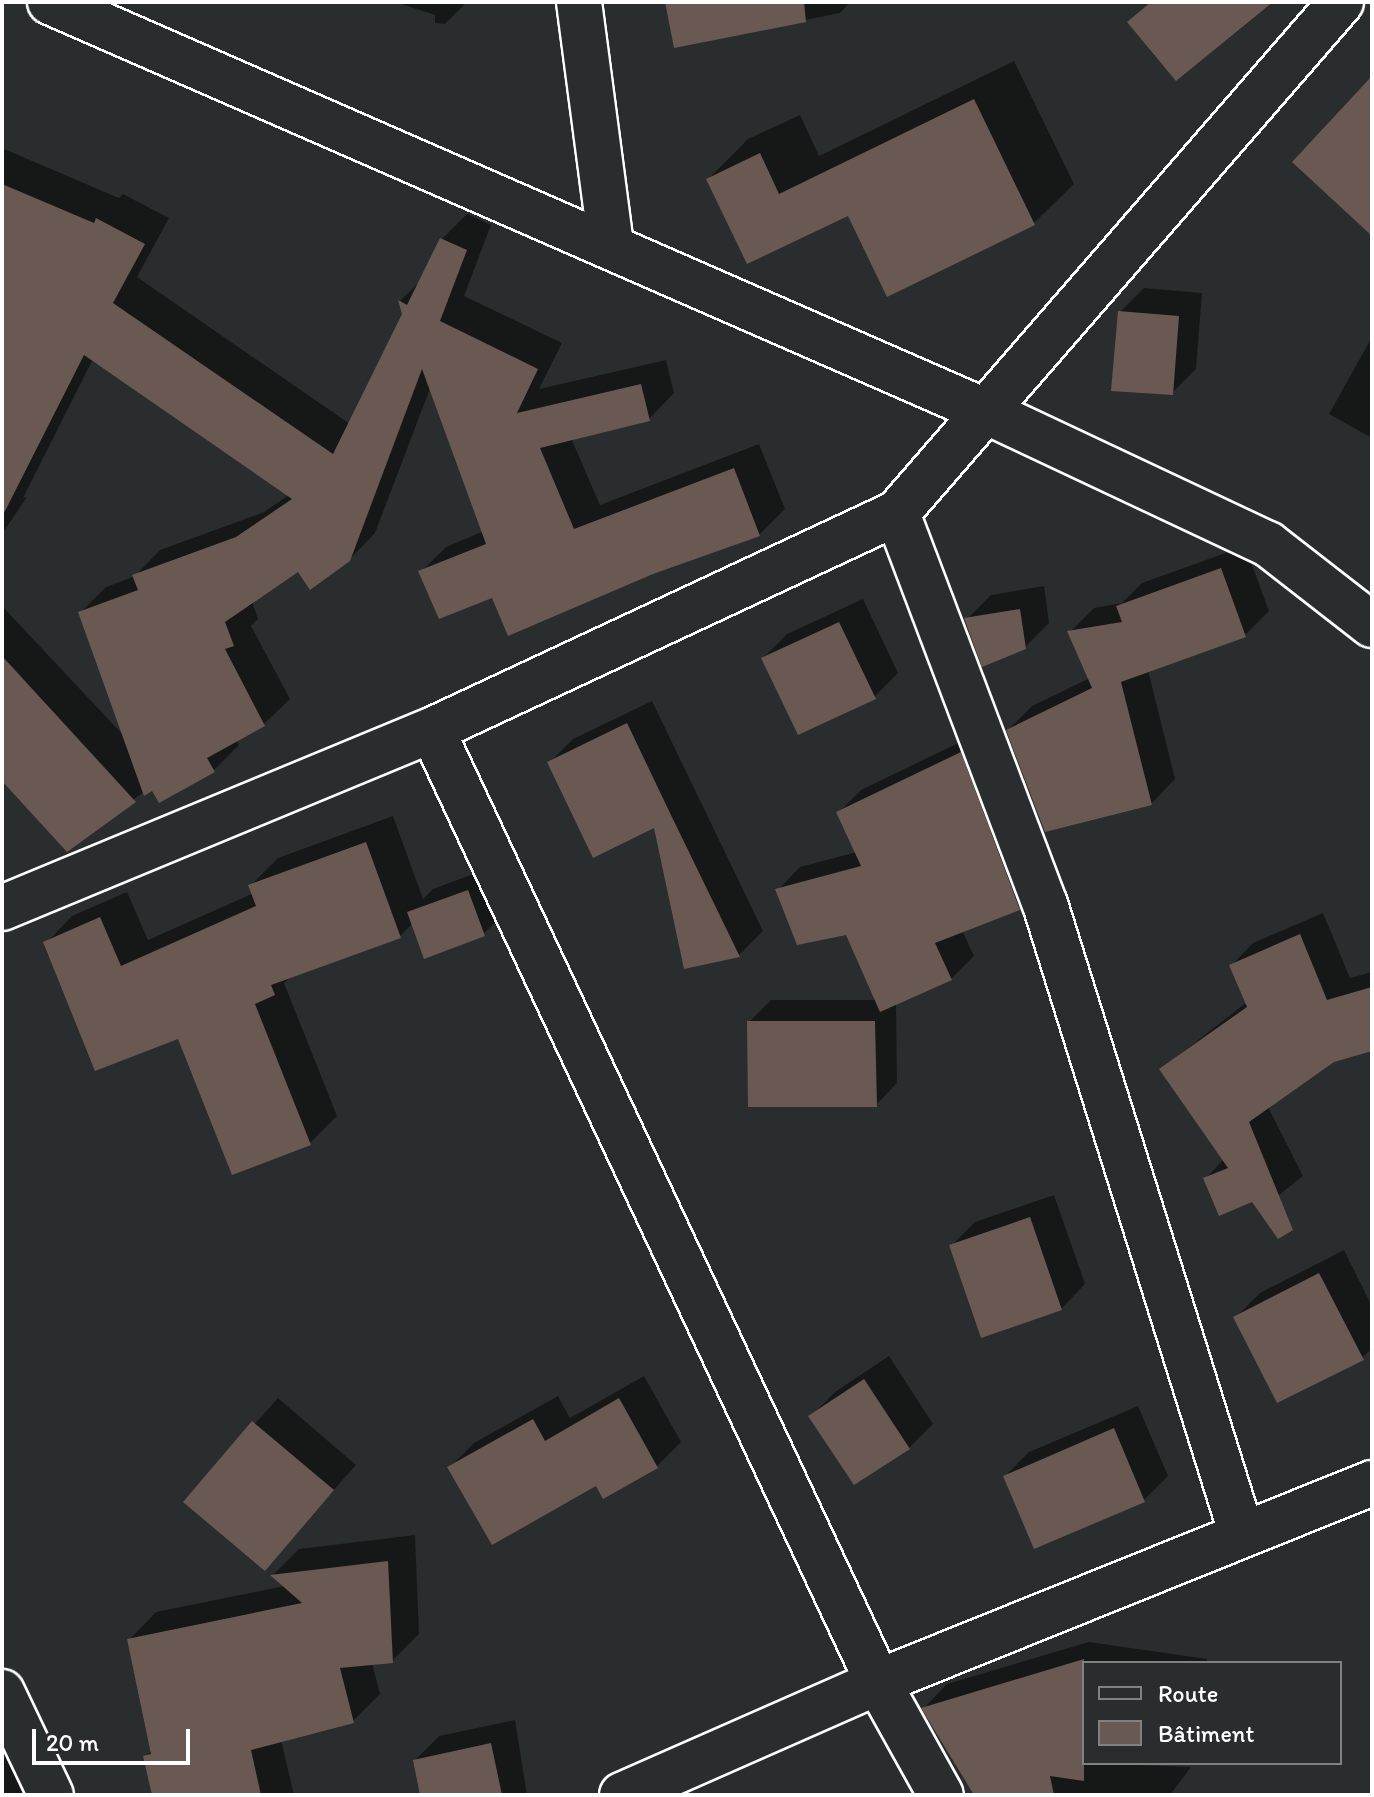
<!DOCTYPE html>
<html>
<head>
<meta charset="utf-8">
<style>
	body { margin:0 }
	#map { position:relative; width:1374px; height:1797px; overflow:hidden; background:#2a2d2e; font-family:Itim,sans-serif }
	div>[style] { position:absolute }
	.shadow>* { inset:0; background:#0007 }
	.building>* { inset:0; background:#6a5953 }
	.roads { filter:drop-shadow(2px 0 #fff) drop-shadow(-2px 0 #fff) drop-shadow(0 2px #fff) drop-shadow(0 -2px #fff) }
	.street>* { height:44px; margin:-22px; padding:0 22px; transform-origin:22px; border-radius:22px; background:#2a2d2e }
	.secondary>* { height:44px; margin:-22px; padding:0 22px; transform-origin:22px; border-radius:22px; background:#2a2d2e }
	span { translate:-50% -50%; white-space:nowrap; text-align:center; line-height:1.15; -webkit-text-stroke:6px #2a2d2e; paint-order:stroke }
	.frame { position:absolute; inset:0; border:4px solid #fff; pointer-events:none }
	.legend { position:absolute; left:1082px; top:1661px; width:260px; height:104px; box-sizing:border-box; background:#2a2d2e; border:2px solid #7f8182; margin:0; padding:10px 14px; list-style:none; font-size:24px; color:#fff }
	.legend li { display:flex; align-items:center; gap:16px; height:40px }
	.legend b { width:40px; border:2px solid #7f8182 }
	.scale { position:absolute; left:32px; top:1729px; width:158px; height:36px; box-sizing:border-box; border:4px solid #fff; border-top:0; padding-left:10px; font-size:24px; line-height:28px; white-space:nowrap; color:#fff; -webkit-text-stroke:6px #2a2d2e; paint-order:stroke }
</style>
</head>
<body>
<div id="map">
	<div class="shadow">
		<i style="clip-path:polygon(395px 2px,467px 2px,445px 24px,435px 23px,435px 15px)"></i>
		<i style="clip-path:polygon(667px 2px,850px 2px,840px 13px,676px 46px)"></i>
		<i style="clip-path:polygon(1014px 61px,1074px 184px,1034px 223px,849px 213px,708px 179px,748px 139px,800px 115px,819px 156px)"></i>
		<i style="clip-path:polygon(2px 148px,119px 198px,123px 194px,169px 218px,137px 277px,350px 424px,405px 314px,400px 301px,422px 279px,442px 239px,467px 214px,491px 225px,464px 296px,562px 343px,539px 389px,666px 360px,674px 393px,649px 419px,571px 438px,600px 505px,759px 444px,785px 509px,759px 535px,493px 595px,421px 572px,446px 547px,484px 531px,431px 386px,375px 533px,349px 560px,299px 569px,252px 601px,258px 619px,251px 626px,290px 699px,264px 724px,236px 740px,239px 745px,214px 770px,145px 791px,67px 849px,2px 778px,2px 606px,126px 738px,81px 612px,106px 587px,135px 576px,160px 550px,264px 512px,289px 495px,93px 359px,23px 498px,27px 497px,2px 534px)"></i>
		<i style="clip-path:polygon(1144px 288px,1202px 293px,1196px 369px,1172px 393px,1120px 312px)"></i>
		<i style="clip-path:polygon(1372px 337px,1372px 438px,1329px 414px)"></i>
		<i style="clip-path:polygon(1245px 546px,1269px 611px,1245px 635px,1148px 670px,1175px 779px,1151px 804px,1008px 730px,1032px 706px,1090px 678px,1070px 632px,1094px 608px,1122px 603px,1142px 583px)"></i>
		<i style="clip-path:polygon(1044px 586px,1049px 623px,1025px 647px,967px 619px,991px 595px)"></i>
		<i style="clip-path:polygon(863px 599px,898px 673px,874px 697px,763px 658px,787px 634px)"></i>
		<i style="clip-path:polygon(652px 701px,763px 931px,739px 955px,656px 825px,549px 763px,573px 739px)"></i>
		<i style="clip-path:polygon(983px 731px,1041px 885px,1018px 908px,962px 930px,974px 956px,951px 979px,896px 1003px,897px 1083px,876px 1105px,749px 1022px,771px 1000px,877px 1000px,848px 932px,778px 890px,800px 867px,857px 852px,838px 813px,861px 790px)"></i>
		<i style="clip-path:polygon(393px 816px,423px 899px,433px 889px,492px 867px,508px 910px,483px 934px,413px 923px,400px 936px,293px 975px,284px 983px,337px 1116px,310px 1143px,180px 1037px,46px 943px,72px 916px,127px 892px,148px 940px,254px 893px,251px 885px,278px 858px)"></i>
		<i style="clip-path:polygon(1323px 913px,1350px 978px,1372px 972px,1372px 1049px,1256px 1083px,1303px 1176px,1260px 1210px,1253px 1200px,1206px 1178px,1224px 1159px,1161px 1069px,1247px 1002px,1231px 966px,1253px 943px)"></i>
		<i style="clip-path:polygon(1054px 1195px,1085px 1284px,1061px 1309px,951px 1246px,975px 1222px)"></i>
		<i style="clip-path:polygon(1344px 1250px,1372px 1306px,1372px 1348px,1362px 1358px,1236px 1317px,1260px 1293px)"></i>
		<i style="clip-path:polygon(889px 1356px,933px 1424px,909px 1448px,811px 1416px,835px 1392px)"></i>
		<i style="clip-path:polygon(644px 1376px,681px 1442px,657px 1466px,604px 1497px,596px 1484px,450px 1467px,474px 1443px,558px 1396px,570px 1418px)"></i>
		<i style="clip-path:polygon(278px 1398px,356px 1465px,264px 1568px,185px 1502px)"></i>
		<i style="clip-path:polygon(1138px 1406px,1168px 1476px,1144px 1500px,1005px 1476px,1029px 1452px)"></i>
		<i style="clip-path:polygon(415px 1535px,419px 1634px,392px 1661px,372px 1663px,380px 1694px,353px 1721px,281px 1740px,294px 1795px,154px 1795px,145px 1757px,152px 1750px,129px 1640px,156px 1612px,285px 1586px,273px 1575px,299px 1549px)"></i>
		<i style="clip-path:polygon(1089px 1642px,1207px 1659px,1207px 1663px,1084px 1663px,1084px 1763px,1191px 1767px,1170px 1795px,977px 1795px,924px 1708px,947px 1684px)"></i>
		<i style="clip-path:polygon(2px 1715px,44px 1795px,2px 1795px)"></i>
		<i style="clip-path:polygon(515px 1720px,527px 1795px,422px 1795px,415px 1760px,439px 1736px)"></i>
	</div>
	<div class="building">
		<i style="clip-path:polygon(665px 2px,804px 2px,806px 22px,674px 48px)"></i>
		<i style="clip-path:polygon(1151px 2px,1273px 2px,1176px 81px,1127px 22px)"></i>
		<i style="clip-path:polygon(1372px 76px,1372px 236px,1292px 162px)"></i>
		<i style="clip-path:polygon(974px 99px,1035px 225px,887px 297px,848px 216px,747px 264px,706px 179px,760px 153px,779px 194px)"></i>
		<i style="clip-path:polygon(2px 184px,94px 223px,96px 218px,145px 244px,113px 303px,333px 454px,402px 314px,398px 300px,407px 305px,440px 238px,467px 250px,440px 321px,538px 369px,517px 413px,641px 384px,650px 421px,540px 448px,574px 529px,734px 468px,760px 536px,653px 574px,508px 636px,492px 598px,439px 619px,418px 571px,486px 544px,422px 369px,350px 561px,310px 590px,298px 572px,225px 622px,234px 646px,225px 649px,265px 726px,207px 758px,215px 772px,159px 803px,152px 791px,144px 796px,78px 612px,138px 590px,132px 575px,236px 537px,292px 499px,84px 355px,2px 517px)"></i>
		<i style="clip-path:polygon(1118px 311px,1179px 316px,1173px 395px,1111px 391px)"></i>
		<i style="clip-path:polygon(1221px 568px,1246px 637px,1121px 682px,1152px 805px,1045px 832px,1006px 730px,1092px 688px,1067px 631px,1122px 622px,1116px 606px)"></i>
		<i style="clip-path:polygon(1020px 609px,1026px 649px,982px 667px,964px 618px)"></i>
		<i style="clip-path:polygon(839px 622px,876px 699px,798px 735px,761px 658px)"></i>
		<i style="clip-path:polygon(2px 656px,136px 802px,67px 852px,2px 781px)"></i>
		<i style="clip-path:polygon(627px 723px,670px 813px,740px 957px,684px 969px,654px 828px,593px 858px,547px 762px)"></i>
		<i style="clip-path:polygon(961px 752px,1020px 910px,935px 943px,952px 980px,880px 1012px,846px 935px,797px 945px,775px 889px,861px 866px,836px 812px)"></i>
		<i style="clip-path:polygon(366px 842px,401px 938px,271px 985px,275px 995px,255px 1004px,311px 1145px,232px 1175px,178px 1039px,95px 1071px,43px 942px,100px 917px,121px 966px,256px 906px,248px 885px)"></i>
		<i style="clip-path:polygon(468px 890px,485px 936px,424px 959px,407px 912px)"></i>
		<i style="clip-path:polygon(1300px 934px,1327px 1000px,1372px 987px,1372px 1051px,1334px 1062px,1249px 1122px,1293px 1230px,1278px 1239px,1252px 1202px,1219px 1216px,1203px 1178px,1228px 1168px,1159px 1069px,1247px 1007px,1229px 965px)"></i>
		<i style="clip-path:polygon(747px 1021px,875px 1021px,877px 1107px,748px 1107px)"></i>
		<i style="clip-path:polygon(1030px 1217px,1062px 1310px,981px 1338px,949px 1245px)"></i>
		<i style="clip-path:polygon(1319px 1273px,1364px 1360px,1277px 1403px,1233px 1317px)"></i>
		<i style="clip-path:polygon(864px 1379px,910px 1449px,854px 1485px,808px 1416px)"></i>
		<i style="clip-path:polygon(619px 1398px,658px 1468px,603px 1499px,596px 1486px,492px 1545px,447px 1467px,533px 1419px,545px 1441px)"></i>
		<i style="clip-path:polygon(252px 1421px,334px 1490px,265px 1571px,183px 1502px)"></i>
		<i style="clip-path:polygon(1114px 1428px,1145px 1502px,1034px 1549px,1003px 1476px)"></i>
		<i style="clip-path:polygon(388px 1561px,393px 1663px,340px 1668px,354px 1723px,251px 1750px,261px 1795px,152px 1795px,143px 1756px,151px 1754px,127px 1639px,302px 1603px,270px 1575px)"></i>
		<i style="clip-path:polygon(1084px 1659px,1084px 1781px,1050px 1776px,1054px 1795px,974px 1795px,921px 1708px)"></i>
		<i style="clip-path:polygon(491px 1743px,502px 1795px,420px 1795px,413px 1760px)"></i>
	</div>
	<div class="roads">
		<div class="street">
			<i style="left:579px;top:2px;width:246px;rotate:82.5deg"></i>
			<i style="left:897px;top:513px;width:418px;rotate:69.3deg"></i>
			<i style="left:1045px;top:904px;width:661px;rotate:72.66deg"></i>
			<i style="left:432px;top:730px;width:1051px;rotate:64.9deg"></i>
			<i style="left:878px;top:1682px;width:129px;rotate:60.9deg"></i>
			<i style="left:2px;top:908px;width:465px;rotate:-22.5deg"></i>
			<i style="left:432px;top:730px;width:513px;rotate:-25.02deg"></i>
			<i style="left:897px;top:513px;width:677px;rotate:-49.01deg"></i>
			<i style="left:2px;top:1692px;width:114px;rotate:64.6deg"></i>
			<i style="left:622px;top:1795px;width:280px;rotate:-23.8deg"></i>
			<i style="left:878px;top:1682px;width:533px;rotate:-21.94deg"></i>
		</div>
		<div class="secondary">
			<i style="left:50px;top:2px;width:1021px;rotate:23.63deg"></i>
			<i style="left:985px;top:411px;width:313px;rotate:25.2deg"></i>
			<i style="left:1268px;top:544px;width:132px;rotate:37.9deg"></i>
		</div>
	</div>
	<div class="frame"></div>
	<ul class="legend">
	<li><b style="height:10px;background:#2a2d2e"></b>Route</li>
	<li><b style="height:22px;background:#6a5953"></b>Bâtiment</li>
	</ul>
	<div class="scale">20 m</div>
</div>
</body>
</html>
